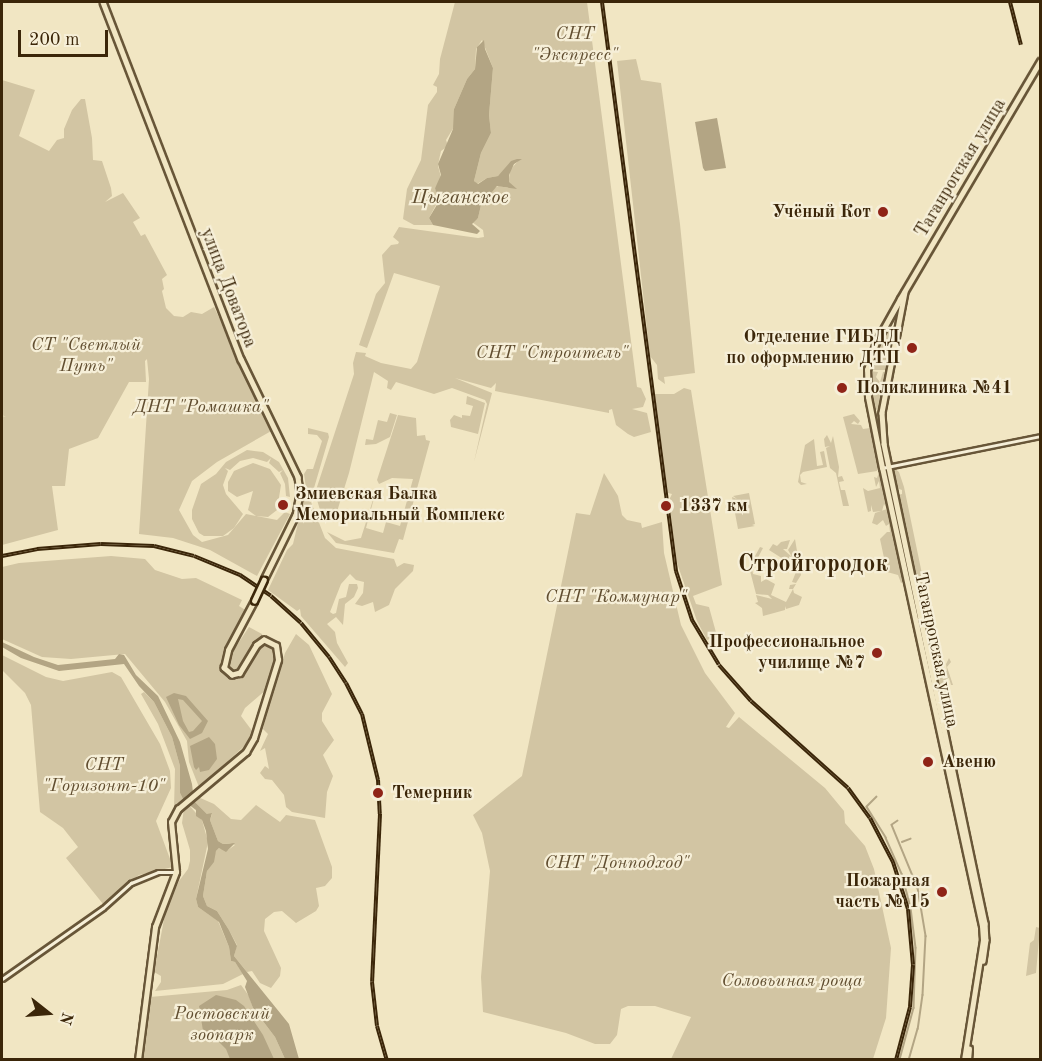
<!DOCTYPE html>
<html>
<head>
<meta charset="utf-8">
<style>
	body { margin:0 }
	#map { position:relative; width:1042px; height:1061px; overflow:hidden; background:#f1e6c3; font-family:"Old Standard TT",serif }
	div>[style] { position:absolute }
	.green>* { inset:0; background:#d2c5a3 }
	.water>* { inset:0; background:#b3a584 }
	.stream>* { height:1.5px; margin:-0.75px; padding:0 0.75px; transform-origin:0.75px; border-radius:0.75px; background:#b3a584 }
	.roads { filter:drop-shadow(2px 0 #685638) drop-shadow(-2px 0 #685638) drop-shadow(0 2px #685638) drop-shadow(0 -2px #685638) }
	.minor>* { height:3px; margin:-1.5px; padding:0 1.5px; transform-origin:1.5px; border-radius:1.5px; background:#f6efd8 }
	.major>* { height:4.5px; margin:-2.25px; padding:0 2.25px; transform-origin:2.25px; border-radius:2.25px; background:#f1e6c3 }
	.rail>* { height:4px; margin-top:-2px; transform-origin:0; background:repeating-linear-gradient(90deg,#f6efd8 0 4.5px,#3b2609 0 9px); box-sizing:border-box; border-block:2px solid #3b2609 }
	.bridges { filter:drop-shadow(2px 0 #3b2609) drop-shadow(-2px 0 #3b2609) drop-shadow(0 2px #3b2609) drop-shadow(0 -2px #3b2609) }
	.major-bridge>* { height:4.5px; margin:-2.25px; padding:0 2.25px; transform-origin:2.25px; border-radius:2.25px; background:#f1e6c3 }
	.dots>* { width:16px; height:16px; translate:-50% -50%; box-sizing:border-box; border:3px solid #f6efd8; border-radius:50% }
	span { translate:-50% -50%; white-space:nowrap; text-align:center; line-height:1.15; -webkit-text-stroke:4.5px #f6efd8; paint-order:stroke }
	.park-label { font-size:18px; color:#614e30; font-style:italic }
	.street-label { font-size:18px; color:#3b2609 }
	.poi-label { font-size:18px; color:#3b2609; font-weight:700 }
	.right { translate:-100% -50%; text-align:right }
	.left { translate:0 -50%; text-align:left }
	.water-label { font-size:20px; color:#5f4c2e; font-style:italic }
	.district-label { font-size:24px; color:#3b2609; font-weight:700 }
	.frame { position:absolute; inset:0; border:3px solid #3b2609; pointer-events:none }
	.north { position:absolute; left:18px; top:983px; width:60px; height:60px; -webkit-text-stroke:4px #f6efd8; paint-order:stroke; rotate:107deg; font-size:16px; font-weight:700; line-height:24px; text-align:center; color:#3b2609 }
	.north::after { content:''; display:block; margin:auto; width:21px; height:27px; background:#3b2609; clip-path:polygon(50% 0,100% 100%,50% 72%,0 100%) }
	.scale { position:absolute; left:18px; top:30px; width:90px; height:27px; box-sizing:border-box; border:3px solid #3b2609; border-top:0; padding-left:8px; font-size:18px; line-height:21px; white-space:nowrap; color:#3b2609; -webkit-text-stroke:4px #f6efd8; paint-order:stroke }
</style>
</head>
<body>
<div id="map">
	<div class="green">
		<i style="clip-path:polygon(455px 2px,587px 2px,637px 387px,641px 388px,646px 399px,643px 407px,632px 409px,647px 413px,651px 432px,634px 437px,628px 434px,616px 425px,612px 409px,609px 410px,609px 413px,495px 391px,496px 383px,491px 388px,455px 378px,492px 393px,474px 462px,487px 404px,485px 400px,452px 388px,434px 394px,396px 382px,391px 390px,387px 388px,388px 381px,374px 372px,349px 473px,335px 518px,332px 520px,320px 510px,315px 493px,354px 374px,353px 363px,356px 352px,366px 353px,365px 356px,381px 363px,411px 369px,417px 362px,440px 286px,394px 273px,367px 348px,359px 345px,376px 294px,385px 283px,382px 255px,391px 245px,398px 244px,399px 242px,393px 237px,399px 227px,478px 238px,484px 237px,483px 230px,472px 222px,478px 218px,481px 205px,494px 188px,499px 186px,508px 188px,510px 170px,519px 160px,498px 176px,487px 178px,477px 184px,474px 181px,481px 153px,491px 133px,489px 115px,493px 68px,482px 40px,476px 49px,475px 69px,467px 79px,454px 109px,454px 127px,446px 140px,448px 146px,441px 151px,439px 160px,438px 166px,441px 177px,435px 188px,438px 201px,429px 218px,433px 225px,414px 225px,403px 219px,407px 189px,421px 160px,428px 105px,437px 92px,437px 87px,433px 85px,439px 74px,440px 59px)"></i>
		<i style="clip-path:polygon(636px 59px,641px 80px,661px 83px,680px 224px,695px 373px,664px 377px,665px 384px,658px 379px,657px 365px,650px 356px,617px 61px)"></i>
		<i style="clip-path:polygon(2px 80px,35px 90px,19px 136px,49px 151px,57px 140px,64px 138px,64px 129px,72px 110px,81px 99px,85px 99px,92px 138px,93px 160px,102px 161px,111px 188px,112px 196px,105px 202px,123px 193px,140px 218px,133px 222px,141px 236px,145px 234px,167px 275px,162px 279px,164px 289px,162px 291px,166px 308px,174px 316px,183px 317px,191px 312px,202px 314px,214px 307px,273px 430px,217px 462px,192px 481px,179px 510px,193px 535px,202px 542px,228px 535px,246px 514px,277px 520px,285px 512px,290px 514px,257px 576px,210px 550px,173px 538px,139px 534px,149px 379px,147px 359px,145px 361px,146px 382px,129px 382px,98px 438px,69px 449px,65px 486px,52px 486px,58px 530px,2px 545px,2px 416px,6px 417px,2px 415px)"></i>
		<i style="clip-path:polygon(888px 327px,894px 327px,895px 332px,888px 370px,869px 370px,874px 351px)"></i>
		<i style="clip-path:polygon(869px 371px,878px 372px,876px 377px,880px 382px,883px 372px,888px 371px,881px 408px,877px 410px,872px 407px,870px 397px)"></i>
		<i style="clip-path:polygon(684px 388px,691px 390px,722px 585px,693px 596px,696px 604px,709px 607px,717px 636px,707px 640px,697px 621px,677px 563px,669px 500px,672px 494px,668px 493px,665px 482px,654px 394px,674px 394px)"></i>
		<i style="clip-path:polygon(467px 396px,485px 403px,478px 434px,451px 427px,450px 420px,454px 415px,462px 418px,462px 415px,470px 416px,473px 406px,466px 404px)"></i>
		<i style="clip-path:polygon(390px 413px,397px 415px,390px 437px,376px 444px,365px 445px,366px 439px,373px 440px,378px 420px,387px 422px)"></i>
		<i style="clip-path:polygon(854px 414px,860px 421px,858px 424px,854px 421px,851px 424px,861px 425px,863px 429px,870px 428px,879px 465px,877px 471px,858px 474px,843px 417px)"></i>
		<i style="clip-path:polygon(398px 415px,416px 418px,417px 436px,425px 435px,426px 440px,430px 441px,403px 540px,399px 539px,394px 553px,336px 543px,327px 532px,345px 541px,361px 538px,377px 487px,366px 528px,383px 533px,386px 522px,400px 526px,413px 479px,392px 478px,379px 484px,377px 480px)"></i>
		<i style="clip-path:polygon(308px 428px,328px 433px,329px 437px,314px 488px,310px 491px,306px 488px,304px 474px,307px 469px,313px 469px,322px 441px,317px 435px,308px 434px)"></i>
		<i style="clip-path:polygon(827px 435px,831px 443px,833px 436px,839px 467px,838px 477px,842px 476px,844px 481px,839px 482px,841px 490px,845px 490px,849px 506px,843px 506px,836px 473px,830px 468px,826px 448px,830px 446px,825px 447px,824px 439px)"></i>
		<i style="clip-path:polygon(814px 439px,817px 466px,823px 465px,820px 452px,824px 451px,827px 467px,803px 472px,800px 475px,801px 482px,807px 484px,801px 485px,798px 482px,805px 445px)"></i>
		<i style="clip-path:polygon(247px 450px,263px 452px,279px 462px,288px 478px,290px 497px,286px 496px,285px 484px,280px 473px,283px 470px,279px 472px,269px 463px,271px 458px,267px 462px,253px 458px,240px 461px,230px 470px,225px 468px,228px 471px,223px 485px,226px 494px,243px 514px,234px 528px,223px 536px,204px 536px,199px 533px,192px 519px,192px 510px,201px 484px,216px 474px,226px 462px)"></i>
		<i style="clip-path:polygon(253px 463px,270px 469px,281px 485px,277px 510px,268px 517px,256px 516px,248px 510px,253px 491px,237px 497px,228px 491px,228px 482px,234px 471px)"></i>
		<i style="clip-path:polygon(894px 468px,899px 472px,904px 487px,927px 598px,924px 600px,928px 600px,944px 671px,947px 671px,946px 664px,949px 658px,951px 662px,947px 667px,953px 685px,951px 685px,949px 678px,946px 679px,955px 722px,947px 724px,947px 701px,944px 701px,939px 693px,919px 601px,922px 600px,918px 599px,899px 505px,898px 495px,902px 494px,902px 490px,896px 488px,891px 472px)"></i>
		<i style="clip-path:polygon(879px 472px,889px 506px,887px 509px,884px 504px,882px 511px,873px 512px,871px 505px,871px 511px,868px 512px,863px 488px,868px 491px,880px 488px,879px 481px,876px 487px,874px 477px,877px 478px)"></i>
		<i style="clip-path:polygon(604px 473px,618px 496px,622px 515px,627px 520px,641px 523px,642px 528px,662px 522px,664px 553px,681px 625px,705px 673px,735px 713px,726px 727px,729px 728px,739px 717px,825px 788px,844px 811px,845px 823px,865px 846px,874px 869px,891px 948px,886px 1018px,873px 1059px,671px 1059px,691px 1017px,655px 1006px,628px 1006px,621px 1009px,617px 1035px,610px 1044px,595px 1044px,566px 1033px,483px 1012px,481px 977px,490px 871px,482px 833px,473px 815px,522px 776px,576px 513px,590px 515px)"></i>
		<i style="clip-path:polygon(749px 493px,755px 524px,752px 525px,755px 526px,738px 529px,732px 497px,737px 499px,733px 496px)"></i>
		<i style="clip-path:polygon(306px 500px,311px 502px,325px 538px,336px 548px,394px 559px,397px 567px,404px 563px,414px 565px,413px 571px,395px 589px,389px 605px,375px 612px,373px 602px,362px 606px,355px 604px,363px 593px,364px 582px,356px 580px,350px 574px,341px 584px,330px 612px,333px 614px,336px 613px,339px 599px,346px 597px,349px 584px,357px 584px,358px 588px,354px 597px,345px 604px,343px 625px,336px 617px,327px 624px,335px 632px,337px 643px,348px 663px,345px 667px,301px 616px,300px 609px,297px 611px,268px 590px,287px 550px,293px 544px,303px 502px)"></i>
		<i style="clip-path:polygon(893px 507px,914px 597px,912px 598px,905px 581px,901px 583px,898px 575px,887px 572px,880px 539px,887px 532px,890px 532px,889px 524px,886px 526px,883px 520px,877px 525px,872px 523px,875px 513px,887px 509px,893px 528px)"></i>
		<i style="clip-path:polygon(795px 539px,801px 575px,796px 583px,792px 582px,796px 572px,795px 562px,791px 564px,769px 550px,773px 544px,777px 546px,781px 542px,790px 540px,787px 549px,783px 549px,792px 557px,788px 550px)"></i>
		<i style="clip-path:polygon(760px 547px,763px 548px,752px 569px,753px 574px,761px 576px,761px 582px,766px 579px,775px 584px,771px 595px,786px 602px,793px 589px,789px 589px,790px 585px,796px 584px,793px 589px,794px 593px,802px 597px,799px 605px,786px 609px,785px 606px,785px 610px,763px 616px,762px 608px,755px 603px,758px 602px,756px 595px,772px 599px,768px 595px,756px 594px,749px 567px)"></i>
		<i style="clip-path:polygon(111px 556px,145px 559px,155px 570px,182px 579px,196px 578px,242px 600px,239px 606px,247px 611px,223px 656px,221px 664px,223px 672px,238px 678px,262px 645px,270px 645px,276px 652px,267px 689px,245px 708px,241px 716px,253px 732px,250px 741px,199px 787px,189px 762px,187px 741px,165px 702px,125px 654px,71px 659px,42px 657px,2px 639px,2px 567px,19px 563px)"></i>
		<i style="clip-path:polygon(249px 627px,262px 634px,263px 637px,252px 646px,240px 669px,234px 670px,228px 666px,229px 657px)"></i>
		<i style="clip-path:polygon(296px 634px,309px 645px,332px 694px,322px 713px,322px 721px,334px 740px,323px 755px,333px 776px,327px 792px,325px 818px,292px 812px,286px 807px,284px 795px,272px 780px,265px 779px,260px 773px,265px 766px,269px 769px,265px 748px,260px 751px,268px 734px,263px 729px,265px 719px,285px 653px)"></i>
		<i style="clip-path:polygon(2px 655px,46px 677px,63px 681px,112px 672px,121px 677px,160px 744px,170px 771px,171px 788px,156px 821px,173px 867px,139px 875px,103px 904px,66px 858px,78px 847px,63px 828px,40px 812px,31px 705px,25px 693px,2px 670px)"></i>
		<i style="clip-path:polygon(144px 692px,154px 702px,172px 737px,180px 766px,180px 793px,184px 801px,174px 808px,175px 769px,158px 724px,141px 694px)"></i>
		<i style="clip-path:polygon(198px 797px,214px 804px,231px 819px,241px 820px,256px 805px,280px 822px,286px 815px,315px 820px,332px 867px,332px 878px,325px 886px,316px 888px,319px 906px,316px 911px,296px 923px,282px 911px,274px 912px,265px 919px,264px 931px,281px 968px,280px 976px,271px 988px,260px 983px,252px 971px,247px 972px,234px 956px,237px 945px,229px 930px,217px 911px,207px 906px,203px 896px,207px 871px,216px 851px,219px 848px,228px 850px,235px 845px,230px 843px,223px 844px,218px 841px,210px 820px,212px 814px,207px 814px,194px 801px)"></i>
		<i style="clip-path:polygon(189px 805px,202px 820px,208px 842px,196px 899px,198px 907px,218px 921px,229px 947px,231px 961px,235px 962px,243px 974px,223px 984px,155px 991px,161px 982px,161px 976px,154px 972px,166px 909px,179px 881px,188px 869px,190px 861px,190px 850px,182px 823px,184px 808px)"></i>
		<i style="clip-path:polygon(1036px 927px,1040px 928px,1036px 973px,1026px 976px,1030px 943px,1034px 940px)"></i>
		<i style="clip-path:polygon(241px 985px,249px 996px,253px 1008px,275px 1037px,285px 1059px,142px 1060px,150px 997px,227px 990px)"></i>
	</div>
	<div class="water">
		<i style="clip-path:polygon(484px 40px,485px 49px,493px 68px,489px 115px,491px 133px,481px 153px,474px 181px,478px 184px,487px 178px,498px 176px,511px 161px,517px 159px,522px 159px,514px 164px,509px 175px,509px 182px,517px 189px,497px 186px,481px 205px,478px 218px,472px 224px,480px 231px,477px 234px,433px 225px,429px 218px,438px 203px,435px 188px,441px 175px,438px 164px,453px 129px,454px 109px,467px 79px,475px 69px,477px 47px)"></i>
		<i style="clip-path:polygon(717px 118px,726px 168px,705px 171px,703px 168px,695px 122px)"></i>
		<i style="clip-path:polygon(2px 642px,34px 657px,58px 665px,115px 659px,119px 654px,124px 655px,136px 675px,158px 696px,180px 742px,192px 784px,194px 801px,207px 814px,212px 813px,210px 820px,218px 841px,223px 844px,235px 843px,226px 852px,219px 848px,216px 851px,214px 862px,207px 871px,203px 896px,207px 906px,217px 911px,229px 930px,237px 946px,234px 956px,289px 1024px,299px 1059px,285px 1059px,275px 1037px,253px 1008px,245px 987px,247px 981px,235px 962px,231px 961px,229px 947px,219px 922px,198px 907px,196px 899px,208px 849px,206px 831px,202px 820px,196px 816px,196px 810px,184px 801px,180px 793px,180px 766px,172px 737px,154px 702px,139px 686px,124px 664px,59px 671px,21px 658px,2px 647px)"></i>
		<i style="clip-path:polygon(evenodd,174px 693px,186px 696px,208px 721px,202px 733px,190px 739px,179px 725px,166px 697px,174px 693px,178px 699px,183px 700px,202px 721px,193px 731px,189px 732px,183px 721px,178px 699px)"></i>
		<i style="clip-path:polygon(209px 737px,215px 744px,217px 759px,209px 770px,200px 772px,199px 767px,196px 770px,194px 767px,190px 746px)"></i>
		<i style="clip-path:polygon(216px 995px,236px 1000px,244px 1006px,263px 1035px,274px 1059px,230px 1059px,226px 1049px,217px 1040px,204px 1037px,199px 1006px)"></i>
	</div>
	<div class="stream">
		<i style="left:877px;top:797px;width:14px;rotate:135deg"></i>
		<i style="left:867px;top:807px;width:36px;rotate:58deg"></i>
		<i style="left:886px;top:838px;width:39px;rotate:66deg"></i>
		<i style="left:902px;top:874px;width:35px;rotate:75deg"></i>
		<i style="left:911px;top:908px;width:40px;rotate:82.9deg"></i>
		<i style="left:916px;top:948px;width:60px;rotate:91.9deg"></i>
		<i style="left:914px;top:1008px;width:54px;rotate:105.1deg"></i>
		<i style="left:898px;top:821px;width:7px;rotate:146deg"></i>
		<i style="left:892px;top:825px;width:68px;rotate:67.6deg"></i>
		<i style="left:918px;top:888px;width:49px;rotate:80.5deg"></i>
		<i style="left:926px;top:936px;width:59px;rotate:92.9deg"></i>
		<i style="left:923px;top:995px;width:34px;rotate:98deg"></i>
		<i style="left:918px;top:1029px;width:32px;rotate:106deg"></i>
		<i style="left:902px;top:842px;width:9px;rotate:-21deg"></i>
	</div>
	<div class="roads">
		<div class="minor">
			<i style="left:882px;top:468px;width:161px;rotate:-11.4deg"></i>
			<i style="left:2px;top:979px;width:123px;rotate:-35.1deg"></i>
			<i style="left:103px;top:908px;width:38px;rotate:-42deg"></i>
			<i style="left:131px;top:883px;width:29px;rotate:-22deg"></i>
			<i style="left:158px;top:872px;width:17px"></i>
		</div>
		<div class="major">
			<i style="left:103px;top:2px;width:383px;rotate:68.9deg"></i>
			<i style="left:241px;top:359px;width:131px;rotate:64.2deg"></i>
			<i style="left:298px;top:477px;width:16px;rotate:83deg"></i>
			<i style="left:300px;top:493px;width:22px;rotate:100deg"></i>
			<i style="left:296px;top:515px;width:72px;rotate:116.2deg"></i>
			<i style="left:905px;top:292px;width:123px;rotate:100.8deg"></i>
			<i style="left:882px;top:413px;width:31px;rotate:86deg"></i>
			<i style="left:884px;top:444px;width:490px;rotate:78.1deg"></i>
			<i style="left:985px;top:923px;width:17px;rotate:87deg"></i>
			<i style="left:986px;top:940px;width:21px;rotate:98deg"></i>
			<i style="left:138px;top:1060px;width:134px;rotate:-82.7deg"></i>
			<i style="left:155px;top:927px;width:59px;rotate:-69.1deg"></i>
			<i style="left:176px;top:872px;width:50px;rotate:-95.7deg"></i>
			<i style="left:171px;top:822px;width:15px;rotate:-62deg"></i>
			<i style="left:178px;top:809px;width:89px;rotate:-40deg"></i>
			<i style="left:246px;top:752px;width:16px;rotate:-60deg"></i>
			<i style="left:254px;top:738px;width:82px;rotate:-72.9deg"></i>
			<i style="left:278px;top:660px;width:14px;rotate:-98deg"></i>
			<i style="left:276px;top:646px;width:13px;rotate:-153deg"></i>
			<i style="left:264px;top:640px;width:9px;rotate:144deg"></i>
			<i style="left:257px;top:645px;width:33px;rotate:121deg"></i>
			<i style="left:240px;top:673px;width:8px;rotate:166deg"></i>
			<i style="left:232px;top:675px;width:11px;rotate:-139deg"></i>
			<i style="left:224px;top:668px;width:18px;rotate:-77deg"></i>
			<i style="left:228px;top:650px;width:55px;rotate:-62deg"></i>
			<i style="left:964px;top:1060px;width:121px;rotate:-81deg"></i>
			<i style="left:983px;top:940px;width:14px;rotate:-94deg"></i>
			<i style="left:982px;top:926px;width:469px;rotate:-102.3deg"></i>
			<i style="left:882px;top:468px;width:72px;rotate:-101.2deg"></i>
			<i style="left:868px;top:397px;width:27px;rotate:-92deg"></i>
			<i style="left:867px;top:370px;width:29px;rotate:-72deg"></i>
			<i style="left:876px;top:342px;width:49px;rotate:-60.8deg"></i>
			<i style="left:900px;top:299px;width:276px;rotate:-59.5deg"></i>
			<i style="left:968px;top:1060px;width:11px;rotate:-85deg"></i>
		</div>
	</div>
	<div class="rail">
		<i style="left:602px;top:2px;width:574px;rotate:82.59deg"></i>
		<i style="left:676px;top:571px;width:52px;rotate:71.9deg"></i>
		<i style="left:692px;top:620px;width:52px;rotate:59deg"></i>
		<i style="left:719px;top:665px;width:48px;rotate:48.4deg"></i>
		<i style="left:751px;top:701px;width:130px;rotate:41.9deg"></i>
		<i style="left:848px;top:788px;width:37px;rotate:54deg"></i>
		<i style="left:870px;top:818px;width:50px;rotate:62.4deg"></i>
		<i style="left:893px;top:862px;width:49px;rotate:72.3deg"></i>
		<i style="left:908px;top:909px;width:56px;rotate:84.9deg"></i>
		<i style="left:913px;top:965px;width:42px;rotate:94.1deg"></i>
		<i style="left:910px;top:1007px;width:55px;rotate:104.8deg"></i>
		<i style="left:1010px;top:2px;width:44px;rotate:75.7deg"></i>
		<i style="left:2px;top:556px;width:36px;rotate:-11deg"></i>
		<i style="left:37px;top:549px;width:64px;rotate:-4.5deg"></i>
		<i style="left:101px;top:544px;width:53px;rotate:2.2deg"></i>
		<i style="left:154px;top:546px;width:41px;rotate:14deg"></i>
		<i style="left:194px;top:556px;width:50px;rotate:22.4deg"></i>
		<i style="left:240px;top:575px;width:37px;rotate:34deg"></i>
		<i style="left:271px;top:596px;width:40px;rotate:42deg"></i>
		<i style="left:301px;top:623px;width:44px;rotate:50.5deg"></i>
		<i style="left:329px;top:657px;width:31px;rotate:57deg"></i>
		<i style="left:346px;top:683px;width:35px;rotate:63deg"></i>
		<i style="left:362px;top:714px;width:68px;rotate:76.4deg"></i>
		<i style="left:378px;top:780px;width:34px;rotate:87deg"></i>
		<i style="left:380px;top:814px;width:168px;rotate:92.7deg"></i>
		<i style="left:372px;top:982px;width:44px;rotate:83.5deg"></i>
		<i style="left:377px;top:1026px;width:35px;rotate:74deg"></i>
	</div>
	<div class="bridges">
		<div class="major-bridge">
			<i style="left:254px;top:601px;width:23px;rotate:-65deg"></i>
		</div>
	</div>
	<div class="dots">
		<i style="left:883px;top:212px;background:#8f2418"></i>
		<i style="left:912px;top:348px;background:#8f2418"></i>
		<i style="left:842px;top:388px;background:#8f2418"></i>
		<i style="left:283px;top:505px;background:#8f2418"></i>
		<i style="left:666px;top:506px;background:#8f2418"></i>
		<i style="left:877px;top:653px;background:#8f2418"></i>
		<i style="left:928px;top:762px;background:#8f2418"></i>
		<i style="left:378px;top:793px;background:#8f2418"></i>
		<i style="left:942px;top:892px;background:#8f2418"></i>
	</div>
	<div class="park-label">
		<span style="left:575px;top:45px">СНТ<br>"Экспресс"</span>
		<span style="left:86px;top:356px">СТ "Светлый<br>Путь"</span>
		<span style="left:552px;top:353px">СНТ "Строитель"</span>
		<span style="left:201px;top:407px">ДНТ "Ромашка"</span>
		<span style="left:616px;top:597px">СНТ "Коммунар"</span>
		<span style="left:104px;top:776px">СНТ<br>"Горизонт-10"</span>
		<span style="left:617px;top:863px">СНТ "Донподход"</span>
		<span style="left:792px;top:981px">Соловьиная роща</span>
		<span style="left:222px;top:1025px">Ростовский<br>зоопарк</span>
	</div>
	<div class="street-label">
		<span style="left:961px;top:168px;rotate:-59deg">Таганрогская улица</span>
		<span style="left:228px;top:288px;rotate:69deg">улица Доватора</span>
		<span style="left:936px;top:650px;rotate:78deg">Таганрогская улица</span>
	</div>
	<div class="poi-label">
		<span class="right" style="left:871px;top:212px">Учёный Кот</span>
		<span class="right" style="left:900px;top:348px">Отделение ГИБДД<br>по оформлению ДТП</span>
		<span class="left" style="left:856px;top:388px">Поликлиника №41</span>
		<span class="left" style="left:295px;top:505px">Змиевская Балка<br>Мемориальный Комплекс</span>
		<span class="left" style="left:680px;top:506px">1337 км</span>
		<span class="right" style="left:865px;top:653px">Профессиональное<br>училище №7</span>
		<span class="left" style="left:942px;top:762px">Авеню</span>
		<span class="left" style="left:392px;top:793px">Темерник</span>
		<span class="right" style="left:930px;top:892px">Пожарная<br>часть № 15</span>
	</div>
	<div class="water-label">
		<span style="left:460px;top:198px">Цыганское</span>
	</div>
	<div class="district-label">
		<span style="left:813px;top:566px">Стройгородок</span>
	</div>
	<div class="frame"></div>
	<div class="north">N</div>
	<div class="scale">200 m</div>
</div>
</body>
</html>
